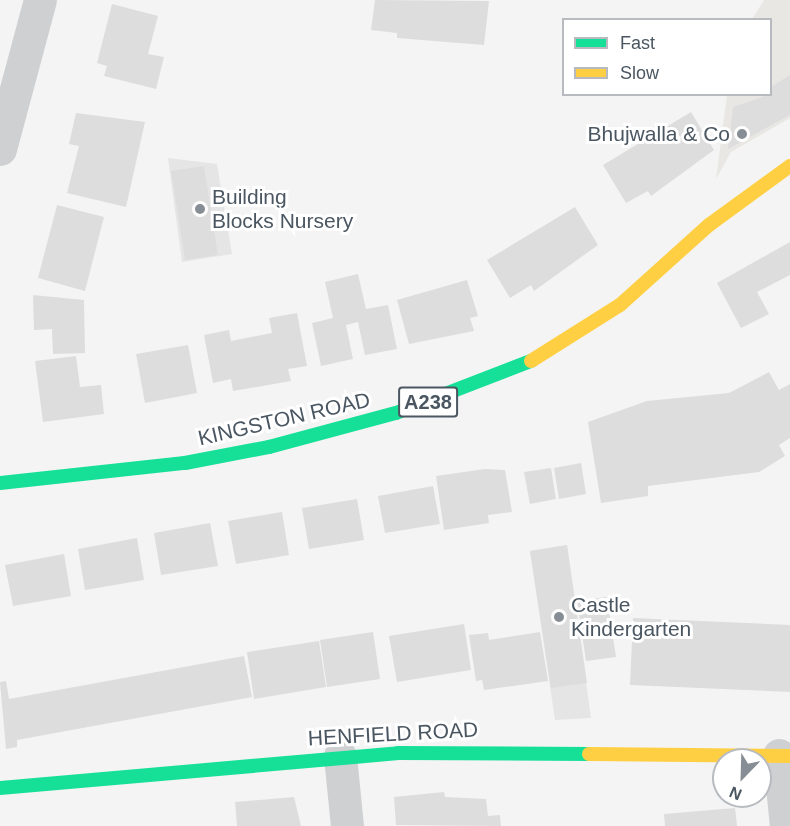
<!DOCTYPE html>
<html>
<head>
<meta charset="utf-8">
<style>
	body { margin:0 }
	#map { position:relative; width:790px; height:826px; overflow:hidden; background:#f4f4f4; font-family:Arial,sans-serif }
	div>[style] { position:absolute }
	.commercial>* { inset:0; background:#e8e7e3 }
	.education>* { inset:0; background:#e6e5e6 }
	.building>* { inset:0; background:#ddddde }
	.street>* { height:33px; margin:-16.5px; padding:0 16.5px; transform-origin:16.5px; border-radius:16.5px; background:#ced0d2 }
	.fast>* { height:14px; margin:-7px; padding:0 7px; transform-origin:7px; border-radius:7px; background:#16e098 }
	.slow>* { height:14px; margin:-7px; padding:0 7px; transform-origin:7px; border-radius:7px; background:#ffcf43 }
	.dots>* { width:16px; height:16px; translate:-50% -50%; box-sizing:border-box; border:3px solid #fff; border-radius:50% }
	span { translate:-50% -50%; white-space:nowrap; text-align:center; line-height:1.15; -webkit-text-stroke:6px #fff; paint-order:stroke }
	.shield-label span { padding:2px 4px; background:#fff; border:2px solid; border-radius:4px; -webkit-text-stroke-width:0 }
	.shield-label { font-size:20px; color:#4a5661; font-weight:700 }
	.poi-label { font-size:21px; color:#4a5661 }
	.right { translate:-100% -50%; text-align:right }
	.left { translate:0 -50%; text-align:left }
	.street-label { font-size:21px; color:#4a5661 }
	.legend { position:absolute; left:562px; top:18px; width:210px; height:78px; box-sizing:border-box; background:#fff; border:2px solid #b7bbc0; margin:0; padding:8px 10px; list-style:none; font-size:18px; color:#4a5661 }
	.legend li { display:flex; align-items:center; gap:12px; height:30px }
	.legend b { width:30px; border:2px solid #b7bbc0 }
	.north { position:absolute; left:712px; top:748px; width:60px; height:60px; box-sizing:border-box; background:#fff; border:2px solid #b7bbc0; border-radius:50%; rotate:203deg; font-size:16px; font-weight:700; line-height:24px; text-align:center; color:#4a5661 }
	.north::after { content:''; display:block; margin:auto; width:21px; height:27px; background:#868d94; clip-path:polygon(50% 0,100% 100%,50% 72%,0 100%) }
</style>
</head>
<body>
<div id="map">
	<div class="commercial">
		<i style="clip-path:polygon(764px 0,790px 0,790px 118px,731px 152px,716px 179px,727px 95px,770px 94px,770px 20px,752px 19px)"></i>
	</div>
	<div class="education">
		<i style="clip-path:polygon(168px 158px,217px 164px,232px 254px,182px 262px)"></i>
		<i style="clip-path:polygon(567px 545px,591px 718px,555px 720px,530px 551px)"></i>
	</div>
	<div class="building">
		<i style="clip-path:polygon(375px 0,489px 1px,484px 45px,397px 38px,397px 33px,371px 30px)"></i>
		<i style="clip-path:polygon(112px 4px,158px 16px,148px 54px,164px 57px,156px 89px,104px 76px,107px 66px,97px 63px)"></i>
		<i style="clip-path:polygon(790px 75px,790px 115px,728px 149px,733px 107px,771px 94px,771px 87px)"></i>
		<i style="clip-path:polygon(691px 112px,714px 150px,651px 196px,648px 191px,626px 203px,603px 165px)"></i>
		<i style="clip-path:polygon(76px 113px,145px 122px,126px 207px,67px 193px,79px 146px,69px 144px)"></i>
		<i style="clip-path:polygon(204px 166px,218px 255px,185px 260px,171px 171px)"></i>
		<i style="clip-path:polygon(57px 205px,104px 217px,85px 291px,38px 278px)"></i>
		<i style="clip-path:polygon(575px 207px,598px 245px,534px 291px,531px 285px,510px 298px,487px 260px)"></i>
		<i style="clip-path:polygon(790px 242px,790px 275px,757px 292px,769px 314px,741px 328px,717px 283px)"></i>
		<i style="clip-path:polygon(358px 274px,366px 309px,388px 305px,397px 349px,365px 355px,358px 322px,346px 325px,353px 359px,321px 366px,312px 323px,333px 318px,325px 282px)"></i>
		<i style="clip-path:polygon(467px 280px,478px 316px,470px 318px,474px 331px,409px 344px,397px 300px)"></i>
		<i style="clip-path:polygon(33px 295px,84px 300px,85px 353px,53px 354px,52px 329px,34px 330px)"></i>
		<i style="clip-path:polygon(297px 313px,307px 366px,288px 369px,291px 381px,233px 391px,231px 379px,213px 383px,204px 335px,229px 330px,231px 341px,272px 333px,269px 318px)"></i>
		<i style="clip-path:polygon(188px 345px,197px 393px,145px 403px,136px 354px)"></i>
		<i style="clip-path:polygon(76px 356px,80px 387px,101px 385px,104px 414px,43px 422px,35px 361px)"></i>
		<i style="clip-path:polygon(769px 372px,779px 390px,790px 384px,790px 438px,779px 445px,785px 456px,759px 472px,648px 486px,648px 496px,601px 503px,588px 422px,647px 401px,729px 393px)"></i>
		<i style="clip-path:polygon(581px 463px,586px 494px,559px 499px,554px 468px)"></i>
		<i style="clip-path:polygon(551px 468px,556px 499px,530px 504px,524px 472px)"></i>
		<i style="clip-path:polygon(485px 469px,505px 470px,512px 512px,488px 515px,489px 523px,444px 530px,436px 476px)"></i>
		<i style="clip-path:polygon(433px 486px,440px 524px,385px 533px,378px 496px)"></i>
		<i style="clip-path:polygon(357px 499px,364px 540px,309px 549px,302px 508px)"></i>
		<i style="clip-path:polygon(282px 512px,289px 555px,236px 564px,228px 521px)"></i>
		<i style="clip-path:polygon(210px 523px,218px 566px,161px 575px,154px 533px)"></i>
		<i style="clip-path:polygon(137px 538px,144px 580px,85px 590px,78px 549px)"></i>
		<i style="clip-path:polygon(567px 545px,587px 683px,551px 688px,530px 551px)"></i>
		<i style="clip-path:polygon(64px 554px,71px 596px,13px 606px,5px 565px)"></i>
		<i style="clip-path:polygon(607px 597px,616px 657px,586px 661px,577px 601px)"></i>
		<i style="clip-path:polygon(633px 618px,790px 625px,790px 692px,630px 685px)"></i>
		<i style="clip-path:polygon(464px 624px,471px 670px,397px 682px,389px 636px)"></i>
		<i style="clip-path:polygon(373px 632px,380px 679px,327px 687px,320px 640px)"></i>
		<i style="clip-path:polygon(540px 632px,548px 681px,484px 690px,482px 680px,476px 681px,469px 635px,488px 633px,489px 640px)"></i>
		<i style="clip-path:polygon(319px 641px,326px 687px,254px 699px,247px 652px)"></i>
		<i style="clip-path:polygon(244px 656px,252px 697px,17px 740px,17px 747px,6px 749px,0 682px,6px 681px,9px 699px)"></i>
		<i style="clip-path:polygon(444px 792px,445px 797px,486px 799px,488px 816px,500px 815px,501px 826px,396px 825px,394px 797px)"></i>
		<i style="clip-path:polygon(294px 797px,301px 826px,237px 826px,235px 802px)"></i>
		<i style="clip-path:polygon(735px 808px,737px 826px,665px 826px,664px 814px)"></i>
	</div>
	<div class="street">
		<i style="left:0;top:149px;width:154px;rotate:-75deg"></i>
		<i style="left:779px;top:755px;width:71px;rotate:84.4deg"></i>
		<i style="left:340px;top:756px;width:70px;rotate:84.3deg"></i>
	</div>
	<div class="fast">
		<i style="left:0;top:483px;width:186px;rotate:-6.2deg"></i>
		<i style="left:185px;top:463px;width:86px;rotate:-10.8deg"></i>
		<i style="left:269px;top:447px;width:131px;rotate:-15deg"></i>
		<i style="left:396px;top:413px;width:145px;rotate:-21.1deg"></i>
		<i style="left:0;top:788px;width:400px;rotate:-5deg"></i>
		<i style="left:398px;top:753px;width:191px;rotate:0.3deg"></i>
	</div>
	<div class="slow">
		<i style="left:531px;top:361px;width:105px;rotate:-32.2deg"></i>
		<i style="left:620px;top:305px;width:120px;rotate:-42deg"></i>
		<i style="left:709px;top:225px;width:100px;rotate:-36.1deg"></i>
		<i style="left:589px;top:754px;width:201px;rotate:0.6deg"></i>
	</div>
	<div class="dots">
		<i style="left:742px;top:134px;background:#868d94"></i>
		<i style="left:200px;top:209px;background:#868d94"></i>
		<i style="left:559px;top:617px;background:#868d94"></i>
	</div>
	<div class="shield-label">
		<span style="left:428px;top:402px">A238</span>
	</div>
	<div class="poi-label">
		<span class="right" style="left:730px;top:134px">Bhujwalla &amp; Co</span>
		<span class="left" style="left:212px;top:209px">Building<br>Blocks Nursery</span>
		<span class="left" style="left:571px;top:617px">Castle<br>Kindergarten</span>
	</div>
	<div class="street-label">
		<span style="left:284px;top:419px;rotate:-13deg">KINGSTON ROAD</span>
		<span style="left:393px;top:734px;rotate:-3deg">HENFIELD ROAD</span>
	</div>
	<ul class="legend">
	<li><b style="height:8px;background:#16e098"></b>Fast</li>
	<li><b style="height:8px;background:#ffcf43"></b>Slow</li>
	</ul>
	<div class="north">N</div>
</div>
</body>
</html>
